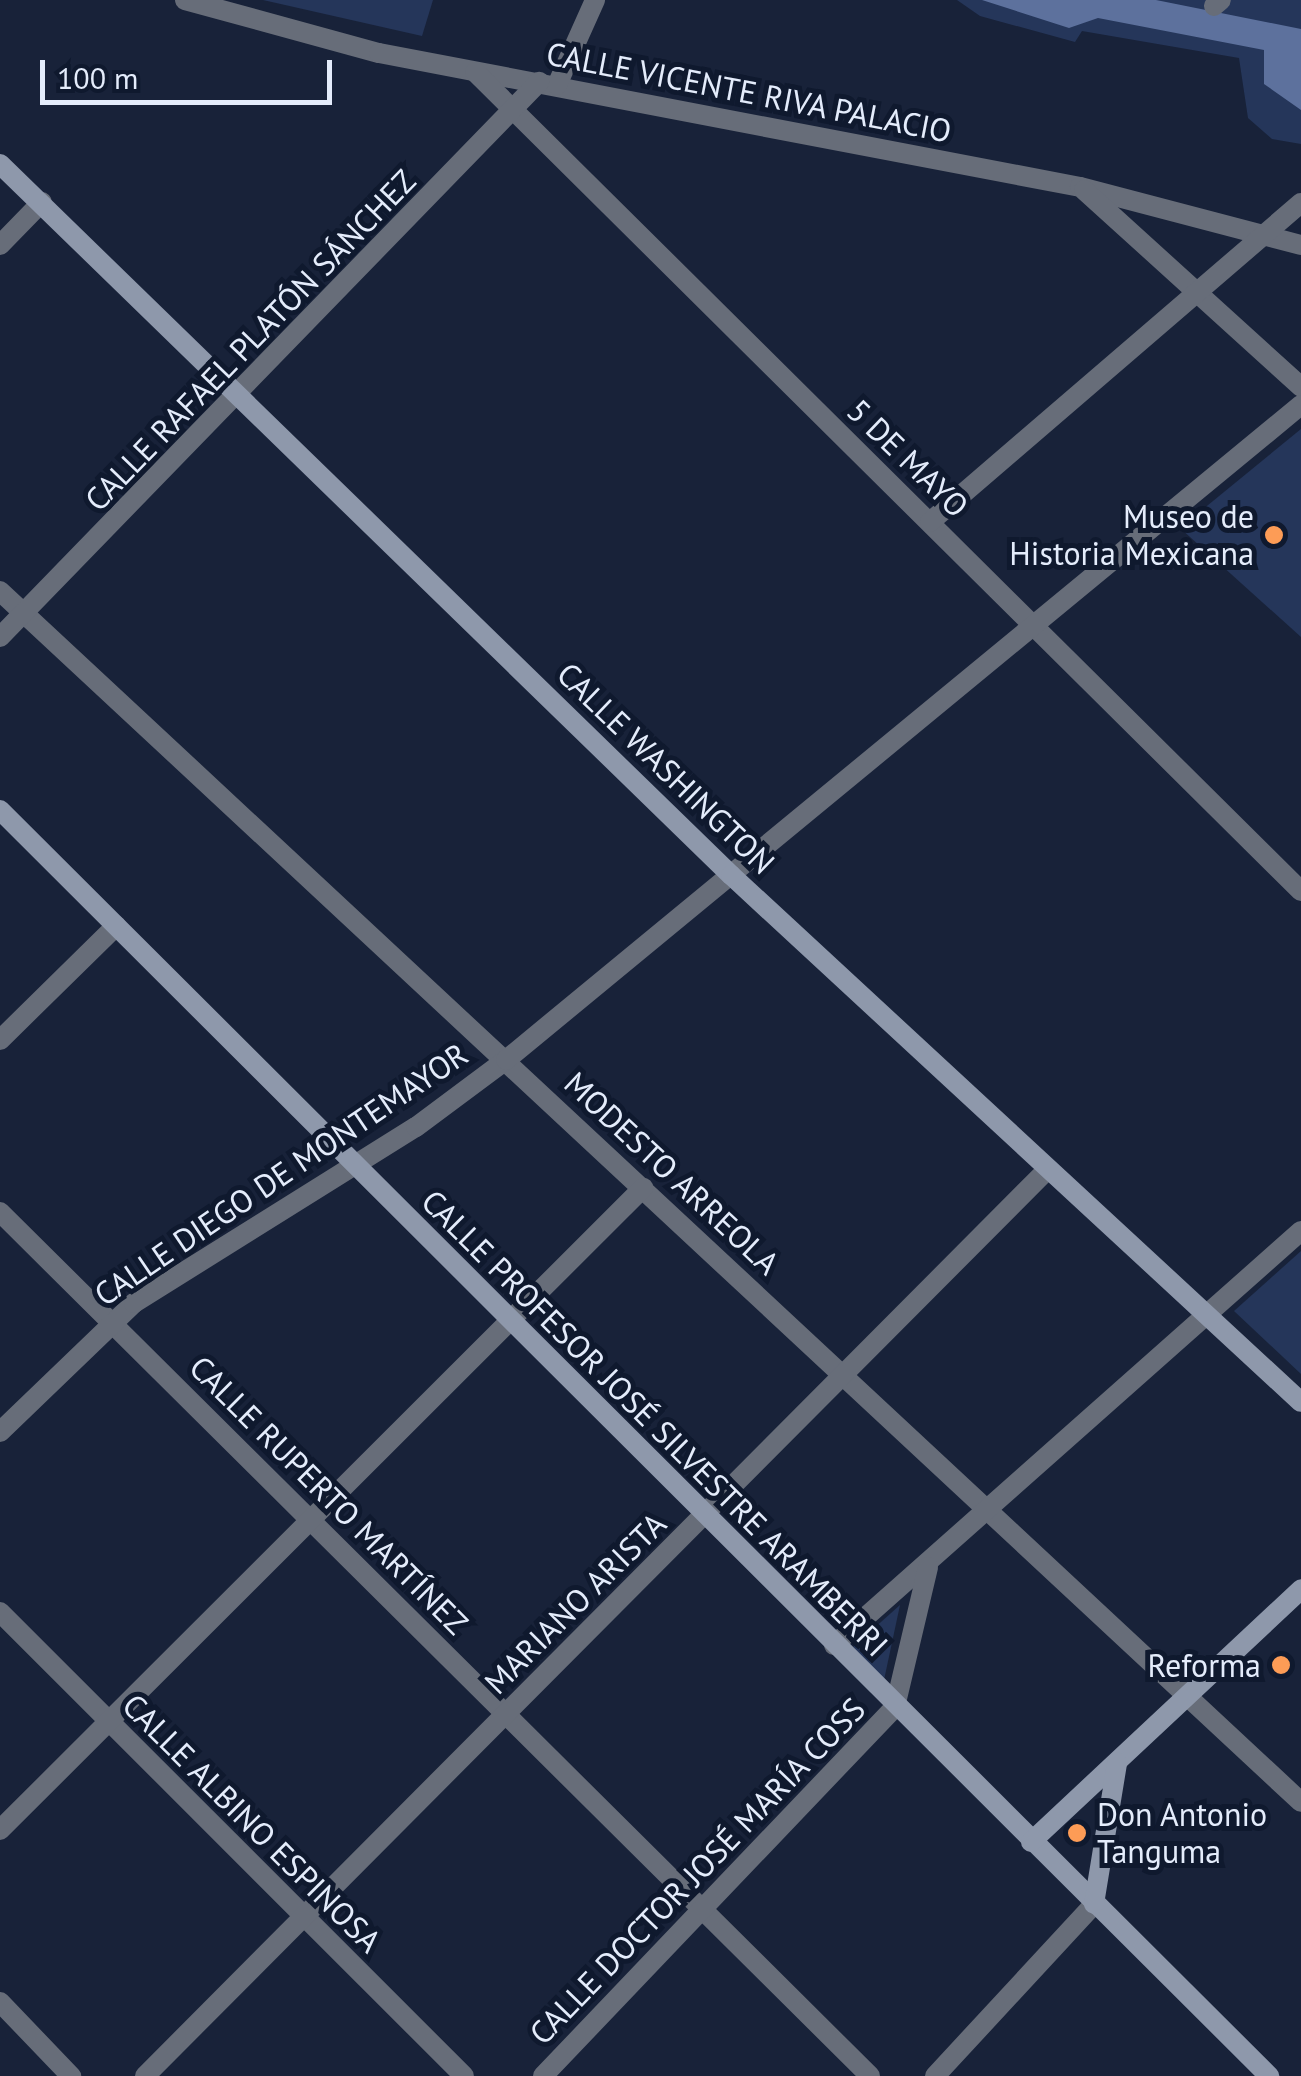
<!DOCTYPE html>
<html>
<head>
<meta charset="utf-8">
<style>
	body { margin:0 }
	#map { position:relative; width:1301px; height:2076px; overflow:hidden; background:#182239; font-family:"PT Sans",sans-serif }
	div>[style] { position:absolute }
	.green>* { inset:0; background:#25365a }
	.water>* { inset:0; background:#5d719d }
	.minor>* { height:20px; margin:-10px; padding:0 10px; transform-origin:10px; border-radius:10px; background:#676d79 }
	.tertiary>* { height:20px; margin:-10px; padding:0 10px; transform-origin:10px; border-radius:10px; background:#676d79 }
	.secondary>* { height:20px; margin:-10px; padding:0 10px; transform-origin:10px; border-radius:10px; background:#8e98ab }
	.dots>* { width:28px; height:28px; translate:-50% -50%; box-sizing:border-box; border:5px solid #0f192e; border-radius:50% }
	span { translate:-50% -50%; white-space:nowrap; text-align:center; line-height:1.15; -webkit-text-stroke:10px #0f192e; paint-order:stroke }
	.street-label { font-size:32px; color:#e4ecfb }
	.poi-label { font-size:32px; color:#e4ecfb }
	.right { translate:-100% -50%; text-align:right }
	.left { translate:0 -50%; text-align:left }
	.scale { position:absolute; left:40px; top:60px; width:292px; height:45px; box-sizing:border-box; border:5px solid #e4ecfb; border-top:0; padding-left:12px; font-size:30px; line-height:35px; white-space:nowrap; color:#e4ecfb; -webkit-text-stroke:8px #0f192e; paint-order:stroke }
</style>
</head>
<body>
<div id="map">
	<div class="green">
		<i style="clip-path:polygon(263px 0,433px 0,422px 36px)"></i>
		<i style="clip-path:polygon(957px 0,1301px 0,1301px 144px,1272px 139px,1248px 118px,1239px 58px,1082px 31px,1075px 42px,980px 16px)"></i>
		<i style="clip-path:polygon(1301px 429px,1301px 637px,1180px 528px)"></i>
		<i style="clip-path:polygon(1301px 1251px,1301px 1374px,1234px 1311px)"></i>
		<i style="clip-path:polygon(900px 1605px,884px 1680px,853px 1647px)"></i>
	</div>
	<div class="water">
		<i style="clip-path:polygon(982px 0,1156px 0,1301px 29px,1301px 110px,1264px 84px,1264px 50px,1098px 18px,1069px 28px)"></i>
	</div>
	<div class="minor">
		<i style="left:185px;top:0;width:201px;rotate:15.3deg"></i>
		<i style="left:379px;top:53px;width:714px;rotate:10.82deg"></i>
		<i style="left:1080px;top:187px;width:228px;rotate:14.7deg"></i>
		<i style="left:1214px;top:6px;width:9px;rotate:-41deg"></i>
		<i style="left:475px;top:72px;width:1163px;rotate:44.76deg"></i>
		<i style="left:557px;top:85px;width:93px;rotate:-65.9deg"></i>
		<i style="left:1084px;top:190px;width:293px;rotate:42.2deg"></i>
		<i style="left:0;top:245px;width:60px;rotate:-45.7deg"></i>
		<i style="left:930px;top:522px;width:489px;rotate:-40.7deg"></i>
		<i style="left:0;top:591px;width:1777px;rotate:42.95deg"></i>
		<i style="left:0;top:637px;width:774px;rotate:-45.84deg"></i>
		<i style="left:0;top:1040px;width:163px;rotate:-44.5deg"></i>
		<i style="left:0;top:1212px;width:1226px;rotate:44.8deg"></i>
		<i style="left:0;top:1432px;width:186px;rotate:-43.9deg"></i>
		<i style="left:134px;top:1303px;width:332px;rotate:-32deg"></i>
		<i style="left:416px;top:1127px;width:112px;rotate:-36.7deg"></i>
		<i style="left:506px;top:1060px;width:1030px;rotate:-39.49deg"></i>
		<i style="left:0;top:1612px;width:656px;rotate:45deg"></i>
		<i style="left:0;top:1830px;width:909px;rotate:-44.96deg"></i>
		<i style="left:0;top:2002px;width:103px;rotate:46.2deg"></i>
		<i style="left:145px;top:2076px;width:1277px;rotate:-45.13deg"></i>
		<i style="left:543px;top:2076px;width:510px;rotate:-46.35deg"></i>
		<i style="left:935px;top:2076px;width:234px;rotate:-47.2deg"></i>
	</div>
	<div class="tertiary">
		<i style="left:834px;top:1645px;width:624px;rotate:-41.56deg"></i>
		<i style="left:895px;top:1707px;width:144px;rotate:-76.7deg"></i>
	</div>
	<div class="secondary">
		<i style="left:0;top:164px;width:1020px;rotate:44.21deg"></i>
		<i style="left:731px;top:875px;width:776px;rotate:42.76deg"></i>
		<i style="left:0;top:810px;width:1793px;rotate:44.93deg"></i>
		<i style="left:1031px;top:1842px;width:370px;rotate:-43.1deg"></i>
		<i style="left:1094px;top:1904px;width:143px;rotate:-80.7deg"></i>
	</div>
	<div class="dots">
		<i style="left:1274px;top:535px;background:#fd9c56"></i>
		<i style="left:1281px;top:1665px;background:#fd9c56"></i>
		<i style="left:1077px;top:1833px;background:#fd9c56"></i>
	</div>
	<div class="street-label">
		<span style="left:749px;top:92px;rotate:11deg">CALLE VICENTE RIVA PALACIO</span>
		<span style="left:250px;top:340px;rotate:-46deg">CALLE RAFAEL PLATÓN SÁNCHEZ</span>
		<span style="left:908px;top:458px;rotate:44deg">5 DE MAYO</span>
		<span style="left:666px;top:768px;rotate:44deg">CALLE WASHINGTON</span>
		<span style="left:672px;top:1173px;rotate:43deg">MODESTO ARREOLA</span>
		<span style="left:281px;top:1174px;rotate:-34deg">CALLE DIEGO DE MONTEMAYOR</span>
		<span style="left:655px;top:1423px;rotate:45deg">CALLE PROFESOR JOSÉ SILVESTRE ARAMBERRI</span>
		<span style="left:329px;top:1495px;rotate:45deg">CALLE RUPERTO MARTÍNEZ</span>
		<span style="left:575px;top:1603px;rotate:-45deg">MARIANO ARISTA</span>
		<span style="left:252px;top:1823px;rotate:45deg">CALLE ALBINO ESPINOSA</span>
		<span style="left:697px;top:1871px;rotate:-46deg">CALLE DOCTOR JOSÉ MARÍA COSS</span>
	</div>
	<div class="poi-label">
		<span class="right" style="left:1254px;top:535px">Museo de<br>Historia Mexicana</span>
		<span class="right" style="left:1261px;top:1665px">Reforma</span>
		<span class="left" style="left:1097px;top:1833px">Don Antonio<br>Tanguma</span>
	</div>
	<div class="scale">100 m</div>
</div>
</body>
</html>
